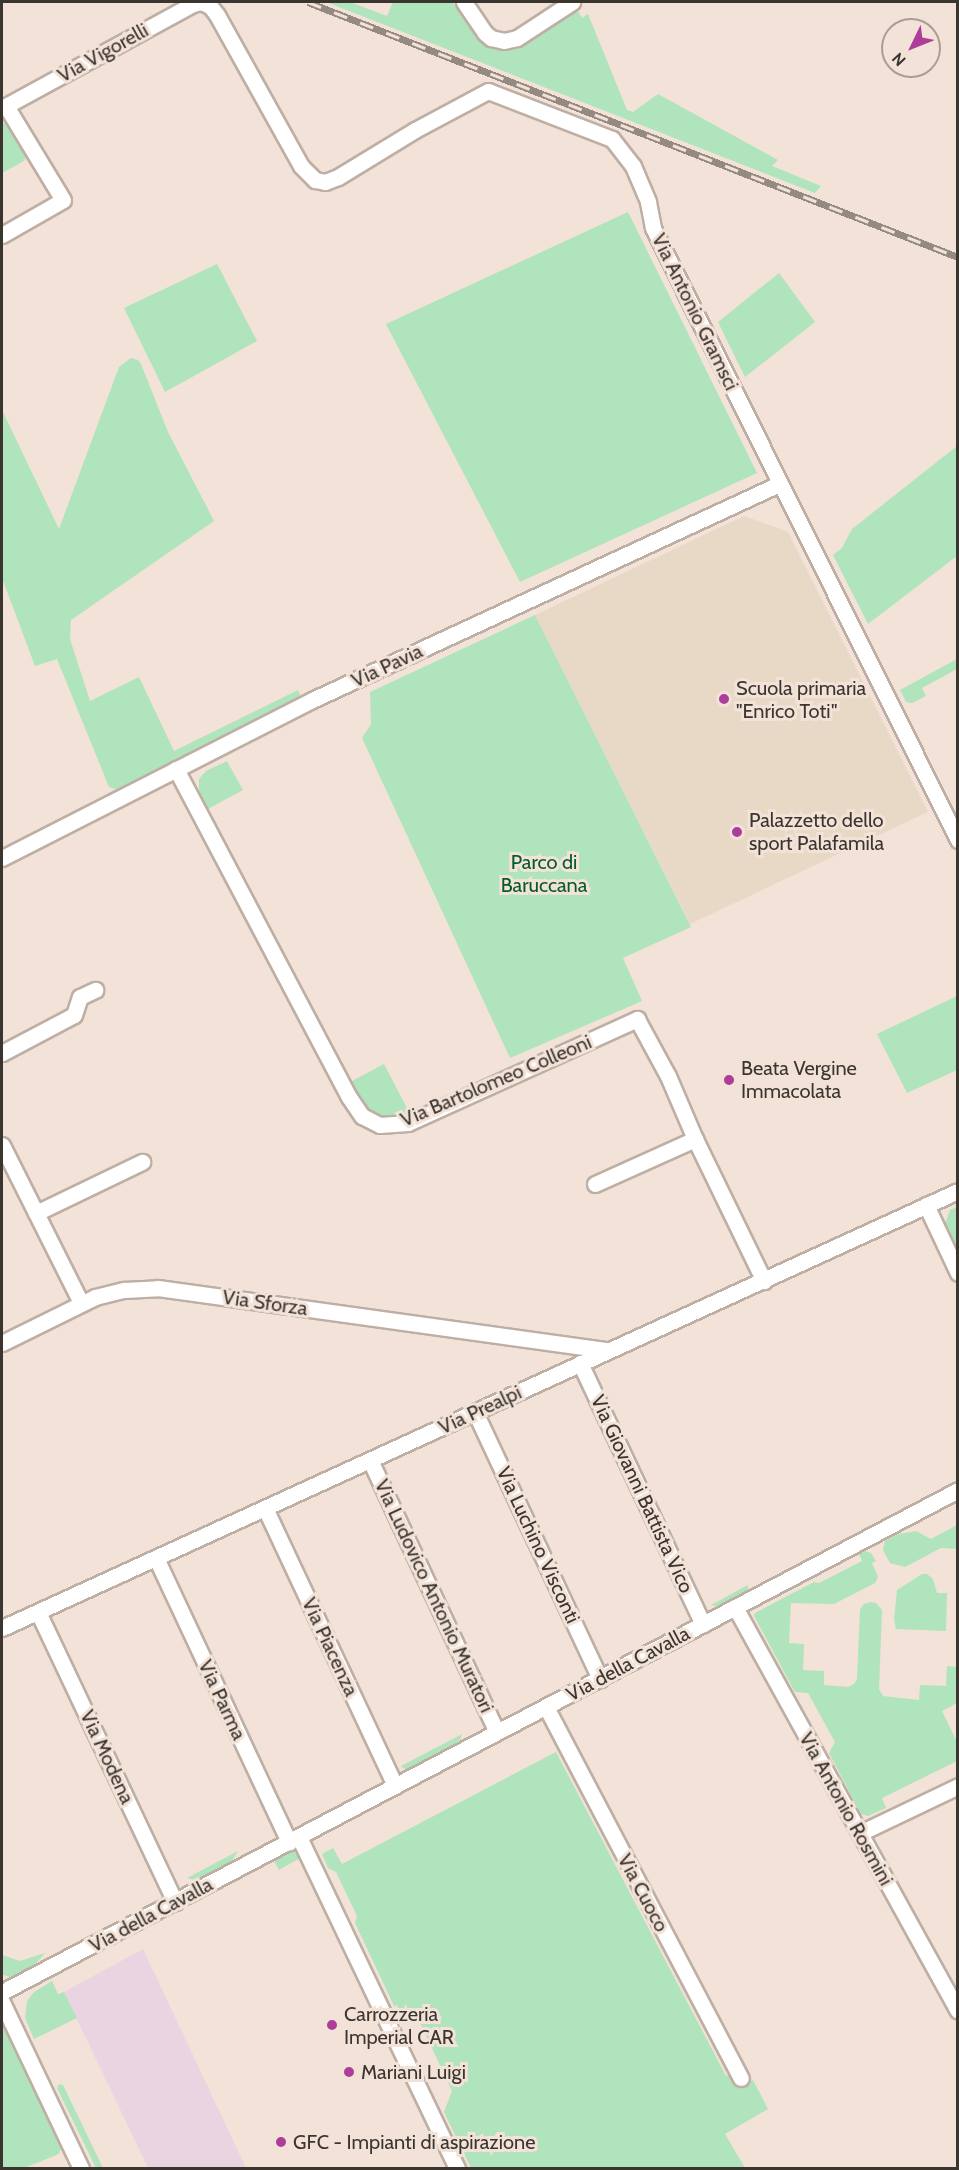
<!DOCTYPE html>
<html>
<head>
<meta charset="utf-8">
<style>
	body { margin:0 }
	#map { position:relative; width:959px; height:2170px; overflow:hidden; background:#f2e2d7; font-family:Cabin,sans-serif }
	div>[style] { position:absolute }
	.commercial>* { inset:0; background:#ead4e1 }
	.education>* { inset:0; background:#e7d9c6 }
	.green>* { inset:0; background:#b0e4bc }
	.roads { filter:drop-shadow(2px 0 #beafa4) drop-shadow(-2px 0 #beafa4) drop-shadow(0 2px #beafa4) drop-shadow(0 -2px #beafa4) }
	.minor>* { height:15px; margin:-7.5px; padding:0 7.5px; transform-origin:7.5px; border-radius:7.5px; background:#fff }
	.rail>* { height:7px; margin-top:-3.5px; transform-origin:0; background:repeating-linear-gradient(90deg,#f2e2d7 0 14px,#958a82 0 28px); box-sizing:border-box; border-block:2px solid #958a82 }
	.dots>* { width:16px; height:16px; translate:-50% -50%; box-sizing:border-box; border:3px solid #f2e2d7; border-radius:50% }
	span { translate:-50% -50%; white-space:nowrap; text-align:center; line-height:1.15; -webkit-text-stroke:6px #f2e2d7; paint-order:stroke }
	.street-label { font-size:20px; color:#3b3530 }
	.poi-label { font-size:20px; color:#3b3530 }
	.left { translate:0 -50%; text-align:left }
	.park-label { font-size:20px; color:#045c2c }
	.frame { position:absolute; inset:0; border:3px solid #3b3530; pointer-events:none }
	.north { position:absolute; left:881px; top:18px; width:60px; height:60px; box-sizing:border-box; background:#f2e2d7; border:2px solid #a99d94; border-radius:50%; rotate:227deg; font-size:16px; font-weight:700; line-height:24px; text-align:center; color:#3b3530 }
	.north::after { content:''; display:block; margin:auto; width:21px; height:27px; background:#ad3d9a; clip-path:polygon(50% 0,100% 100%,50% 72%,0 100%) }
</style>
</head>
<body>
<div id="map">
	<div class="commercial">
		<i style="clip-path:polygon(143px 1949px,246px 2168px,148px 2168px,64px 1992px)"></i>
	</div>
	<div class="education">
		<i style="clip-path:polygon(744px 516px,788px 532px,928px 812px,690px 924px,535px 615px)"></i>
	</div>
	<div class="green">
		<i style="clip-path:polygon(326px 2px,350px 2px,387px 16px,393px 2px,453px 2px,483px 43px,501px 51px,518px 49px,577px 9px,582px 18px,588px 14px,627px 110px,633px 112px,658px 94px,778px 160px,772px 166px,821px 186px,815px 193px)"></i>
		<i style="clip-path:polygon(2px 121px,12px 131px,26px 157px,24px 161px,2px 173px)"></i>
		<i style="clip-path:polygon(628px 212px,757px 473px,520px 582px,386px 324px)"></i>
		<i style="clip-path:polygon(217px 264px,257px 341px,165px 392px,124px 308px)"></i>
		<i style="clip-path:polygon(779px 273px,815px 322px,745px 377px,718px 322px)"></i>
		<i style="clip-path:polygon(131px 358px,138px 360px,141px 364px,168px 432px,214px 521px,71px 620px,70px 639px,90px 701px,139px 677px,174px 751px,298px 690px,300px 694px,299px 698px,118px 790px,109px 787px,57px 659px,35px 666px,2px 578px,2px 410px,59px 529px,119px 367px)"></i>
		<i style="clip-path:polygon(957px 446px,957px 556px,868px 624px,833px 555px,842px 548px,852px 529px)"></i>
		<i style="clip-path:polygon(535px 615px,691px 927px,623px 958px,642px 1001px,510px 1058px,362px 738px,371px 724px,370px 692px)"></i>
		<i style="clip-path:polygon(957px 659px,957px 669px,922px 688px,926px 696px,912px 703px,906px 702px,900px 690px)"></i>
		<i style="clip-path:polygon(227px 761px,243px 790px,208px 809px,199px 790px,199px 779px,206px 771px)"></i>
		<i style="clip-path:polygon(957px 996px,957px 1070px,907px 1093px,877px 1034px)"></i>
		<i style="clip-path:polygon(333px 1045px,352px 1081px,384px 1064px,409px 1112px,461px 1089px,462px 1092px,406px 1117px,375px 1116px,361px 1104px,330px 1046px)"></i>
		<i style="clip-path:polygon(957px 1207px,957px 1250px,945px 1224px,950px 1210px)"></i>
		<i style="clip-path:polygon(957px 1525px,957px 1549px,941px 1548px,905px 1567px,890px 1563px,883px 1550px,885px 1541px,899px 1534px,916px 1531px,931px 1539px)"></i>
		<i style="clip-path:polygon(865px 1551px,871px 1553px,876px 1561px,872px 1563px,878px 1577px,875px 1583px,834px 1604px,791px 1603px,789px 1643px,804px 1644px,803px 1670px,824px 1671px,824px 1685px,848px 1687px,854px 1684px,857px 1679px,860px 1609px,864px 1604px,871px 1602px,876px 1603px,882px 1610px,879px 1689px,883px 1696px,919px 1700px,920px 1685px,946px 1686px,947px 1666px,958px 1667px,957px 1703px,942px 1711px,957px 1742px,957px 1761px,882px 1798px,886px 1808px,868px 1816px,861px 1814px,829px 1753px,835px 1742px,808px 1693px,795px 1692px,754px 1616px,755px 1613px,814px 1582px,819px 1583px,862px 1561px,859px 1554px)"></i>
		<i style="clip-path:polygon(922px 1574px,927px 1574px,933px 1579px,937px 1593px,947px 1593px,946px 1631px,896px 1629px,894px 1619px,897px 1590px)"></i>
		<i style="clip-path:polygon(748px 1585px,748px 1593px,719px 1607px,711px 1605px)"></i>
		<i style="clip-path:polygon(462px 1734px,460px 1740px,441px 1754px,409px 1770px,403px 1768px,401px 1766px)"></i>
		<i style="clip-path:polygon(556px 1752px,726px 2076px,730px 2074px,737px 2088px,753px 2080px,768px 2109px,725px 2134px,745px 2168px,471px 2168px,444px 2112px,452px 2091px,417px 2016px,395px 2008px,355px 1923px,357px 1916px,336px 1872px,328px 1868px,322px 1854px,333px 1848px,342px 1864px)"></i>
		<i style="clip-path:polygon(292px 1850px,300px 1858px,279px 1870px,273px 1859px)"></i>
		<i style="clip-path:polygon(238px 1851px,230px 1864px,198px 1881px,187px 1878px)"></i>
		<i style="clip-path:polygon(45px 1953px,32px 1968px,24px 1972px,9px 1977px,2px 1974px,2px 1955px,20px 1961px)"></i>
		<i style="clip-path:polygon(52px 1981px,58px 1994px,64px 1992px,77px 2018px,34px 2039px,25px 2018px,27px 2001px,34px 1992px)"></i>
		<i style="clip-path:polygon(2px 2021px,62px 2146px,59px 2154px,24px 2168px,2px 2168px)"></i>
		<i style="clip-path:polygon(59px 2084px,63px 2085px,103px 2168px,96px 2168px,57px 2088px)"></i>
	</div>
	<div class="roads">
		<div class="minor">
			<i style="left:464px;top:2px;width:37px;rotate:56deg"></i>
			<i style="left:485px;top:33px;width:8px;rotate:40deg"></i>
			<i style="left:491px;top:38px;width:13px;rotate:13deg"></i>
			<i style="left:504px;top:41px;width:13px;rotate:-13deg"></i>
			<i style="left:517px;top:38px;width:66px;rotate:-33.2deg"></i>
			<i style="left:2px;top:108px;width:217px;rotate:-28.6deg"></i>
			<i style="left:193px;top:4px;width:8px;rotate:-14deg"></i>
			<i style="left:201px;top:2px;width:10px;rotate:24deg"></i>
			<i style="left:210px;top:6px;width:11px;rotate:52deg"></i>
			<i style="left:217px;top:15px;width:173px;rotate:60.9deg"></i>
			<i style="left:301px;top:166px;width:20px;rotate:45deg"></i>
			<i style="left:315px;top:180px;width:10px;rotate:11deg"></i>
			<i style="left:325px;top:182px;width:14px;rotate:-21deg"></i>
			<i style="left:338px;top:177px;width:90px;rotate:-31.4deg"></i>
			<i style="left:415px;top:130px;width:83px;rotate:-28.1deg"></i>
			<i style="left:488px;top:91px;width:133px;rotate:21.2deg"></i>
			<i style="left:612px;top:139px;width:34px;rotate:52deg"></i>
			<i style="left:633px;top:166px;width:39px;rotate:67deg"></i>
			<i style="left:648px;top:202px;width:26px;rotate:79deg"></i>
			<i style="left:653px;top:228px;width:684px;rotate:63.51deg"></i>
			<i style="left:2px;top:235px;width:70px;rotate:-29.8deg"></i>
			<i style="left:63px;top:200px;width:110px;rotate:-121.2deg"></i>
			<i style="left:176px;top:769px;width:371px;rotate:62.2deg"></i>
			<i style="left:349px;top:1097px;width:23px;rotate:56deg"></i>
			<i style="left:362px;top:1116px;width:20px;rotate:27deg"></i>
			<i style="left:380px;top:1125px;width:28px;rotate:-4deg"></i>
			<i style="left:408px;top:1123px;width:252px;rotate:-24.4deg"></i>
			<i style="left:637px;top:1019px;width:65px;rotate:61.5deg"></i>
			<i style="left:668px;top:1076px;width:69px;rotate:66.8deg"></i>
			<i style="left:695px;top:1139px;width:158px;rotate:64.1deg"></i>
			<i style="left:2px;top:858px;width:348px;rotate:-27deg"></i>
			<i style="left:312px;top:700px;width:515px;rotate:-24.82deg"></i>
			<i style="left:2px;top:1053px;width:81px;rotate:-27.8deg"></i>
			<i style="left:74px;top:1015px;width:19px;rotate:-72deg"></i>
			<i style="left:80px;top:997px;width:17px;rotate:-25deg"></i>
			<i style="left:2px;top:1145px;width:177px;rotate:63.4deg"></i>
			<i style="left:595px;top:1184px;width:110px;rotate:-24.2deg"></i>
			<i style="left:926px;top:1205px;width:75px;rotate:64.8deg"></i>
			<i style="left:36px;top:1213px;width:118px;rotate:-25.7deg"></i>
			<i style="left:2px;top:1343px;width:104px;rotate:-26.3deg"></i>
			<i style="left:95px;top:1297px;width:30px;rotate:-14deg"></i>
			<i style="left:124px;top:1290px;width:34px;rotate:-3deg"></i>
			<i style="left:158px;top:1288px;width:453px;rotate:7.9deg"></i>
			<i style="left:580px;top:1363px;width:289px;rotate:64.8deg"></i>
			<i style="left:475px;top:1412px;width:295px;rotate:64.9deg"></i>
			<i style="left:370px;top:1460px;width:300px;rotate:65deg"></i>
			<i style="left:265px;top:1508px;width:307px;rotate:64.9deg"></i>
			<i style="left:156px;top:1558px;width:314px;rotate:64.9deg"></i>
			<i style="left:735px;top:1607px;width:461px;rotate:61.1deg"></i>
			<i style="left:38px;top:1612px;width:321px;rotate:64.7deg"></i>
			<i style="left:2px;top:1628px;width:1051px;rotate:-24.57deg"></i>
			<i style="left:546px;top:1707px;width:419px;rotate:62.3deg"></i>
			<i style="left:860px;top:1833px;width:109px;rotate:-25.6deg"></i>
			<i style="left:299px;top:1837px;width:367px;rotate:64.5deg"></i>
			<i style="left:2px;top:1992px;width:1080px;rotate:-27.7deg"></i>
			<i style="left:2px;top:2002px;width:184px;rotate:64.6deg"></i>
		</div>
	</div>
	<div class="rail">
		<i style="left:308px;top:2px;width:698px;rotate:21.42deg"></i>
	</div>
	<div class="dots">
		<i style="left:724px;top:699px;background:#ad3d9a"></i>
		<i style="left:737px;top:832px;background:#ad3d9a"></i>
		<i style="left:729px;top:1080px;background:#ad3d9a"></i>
		<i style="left:332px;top:2025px;background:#ad3d9a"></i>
		<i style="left:349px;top:2072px;background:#ad3d9a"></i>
		<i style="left:281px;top:2142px;background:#ad3d9a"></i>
	</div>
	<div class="street-label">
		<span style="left:103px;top:53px;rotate:-29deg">Via Vigorelli</span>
		<span style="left:695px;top:312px;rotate:64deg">Via Antonio Gramsci</span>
		<span style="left:387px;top:666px;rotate:-25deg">Via Pavia</span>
		<span style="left:496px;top:1081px;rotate:-23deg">Via Bartolomeo Colleoni</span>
		<span style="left:265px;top:1303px;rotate:8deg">Via Sforza</span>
		<span style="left:480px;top:1410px;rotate:-25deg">Via Prealpi</span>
		<span style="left:642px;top:1494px;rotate:65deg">Via Giovanni Battista Vico</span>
		<span style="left:538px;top:1545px;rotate:65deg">Via Luchino Visconti</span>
		<span style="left:434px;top:1596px;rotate:65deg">Via Ludovico Antonio Muratori</span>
		<span style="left:330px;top:1647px;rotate:65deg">Via Piacenza</span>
		<span style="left:628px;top:1664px;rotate:-28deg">Via della Cavalla</span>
		<span style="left:222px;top:1700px;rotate:65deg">Via Parma</span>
		<span style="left:107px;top:1757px;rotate:65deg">Via Modena</span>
		<span style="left:846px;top:1809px;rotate:61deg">Via Antonio Rosmini</span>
		<span style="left:643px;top:1893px;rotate:62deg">Via Cuoco</span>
		<span style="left:151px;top:1915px;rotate:-28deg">Via della Cavalla</span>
	</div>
	<div class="poi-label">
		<span class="left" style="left:736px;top:700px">Scuola primaria<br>"Enrico Toti"</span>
		<span class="left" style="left:749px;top:832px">Palazzetto dello<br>sport Palafamila</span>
		<span class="left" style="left:741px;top:1080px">Beata Vergine<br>Immacolata</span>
		<span class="left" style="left:344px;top:2026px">Carrozzeria<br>Imperial CAR</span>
		<span class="left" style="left:361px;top:2072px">Mariani Luigi</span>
		<span class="left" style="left:293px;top:2142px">GFC - Impianti di aspirazione</span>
	</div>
	<div class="park-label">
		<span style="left:544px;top:874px">Parco di<br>Baruccana</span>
	</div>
	<div class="frame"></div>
	<div class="north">N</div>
</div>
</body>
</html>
